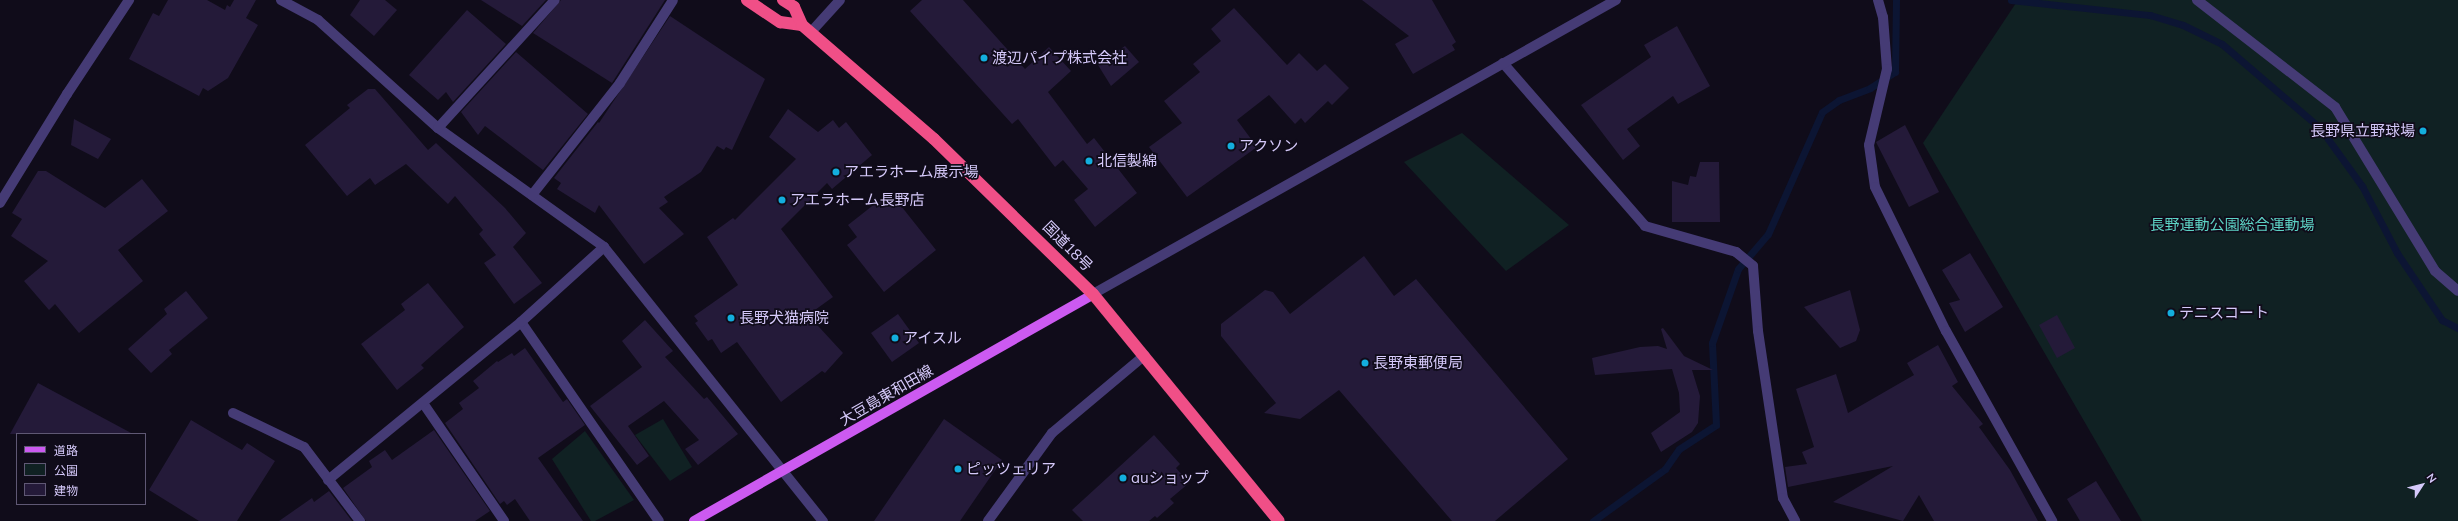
<!DOCTYPE html>
<html>
<head>
<meta charset="utf-8">
<style>
	body { margin:0 }
	#map { position:relative; width:2458px; height:521px; overflow:hidden; background:#100c1a; font-family:Mulish,"Noto Sans JP",sans-serif }
	div>[style] { position:absolute }
	.green>* { inset:0; background:#102123 }
	.stream>* { height:7px; margin:-3.5px; padding:0 3.5px; transform-origin:3.5px; border-radius:3.5px; background:#0c1533 }
	.building>* { inset:0; background:#241a39 }
	.minor>* { height:10px; margin:-5px; padding:0 5px; transform-origin:5px; border-radius:5px; background:#453b75 }
	.major>* { height:10px; margin:-5px; padding:0 5px; transform-origin:5px; border-radius:5px; background:#cc5af1 }
	.highway>* { height:12px; margin:-6px; padding:0 6px; transform-origin:6px; border-radius:6px; background:#f04f87 }
	.dots>* { width:11px; height:11px; translate:-50% -50%; box-sizing:border-box; border:2px solid #100c1a; border-radius:50% }
	span { translate:-50% -50%; white-space:nowrap; text-align:center; line-height:1.15; -webkit-text-stroke:3.5px #100c1a; paint-order:stroke }
	.poi-label { font-size:15px; color:#d5c9fa }
	.left { translate:0 -50%; text-align:left }
	.right { translate:-100% -50%; text-align:right }
	.park-label { font-size:15px; color:#5dd3c5 }
	.street-label { font-size:15px; color:#d5c9fa }
	.legend { position:absolute; left:16px; top:433px; width:130px; height:72px; box-sizing:border-box; background:#100c1a; border:1px solid #5f5874; margin:0; padding:5px 7px; list-style:none; font-size:12px; color:#d5c9fa }
	.legend li { display:flex; align-items:center; gap:8px; height:20px }
	.legend b { width:20px; border:1px solid #5f5874 }
	.north { position:absolute; left:2402px; top:465px; width:40px; height:40px; -webkit-text-stroke:3px #100c1a; paint-order:stroke; rotate:54deg; font-size:11px; font-weight:700; line-height:16px; text-align:center; color:#d5c9fa }
	.north::after { content:''; display:block; margin:auto; width:14px; height:18px; background:#d5c9fa; clip-path:polygon(50% 0,100% 100%,50% 72%,0 100%) }
</style>
</head>
<body>
<div id="map">
	<div class="green">
		<i style="clip-path:polygon(2018px 0,2458px 0,2458px 521px,2142px 521px,1923px 143px)"></i>
		<i style="clip-path:polygon(1462px 133px,1569px 225px,1506px 271px,1404px 162px)"></i>
		<i style="clip-path:polygon(663px 419px,692px 467px,670px 481px,635px 435px)"></i>
		<i style="clip-path:polygon(585px 431px,634px 500px,595px 521px,591px 521px,552px 459px)"></i>
	</div>
	<div class="stream">
		<i style="left:2011px;top:0;width:140px;rotate:6.2deg"></i>
		<i style="left:2150px;top:15px;width:34px;rotate:17deg"></i>
		<i style="left:2183px;top:25px;width:43px;rotate:26deg"></i>
		<i style="left:2222px;top:44px;width:129px;rotate:40.6deg"></i>
		<i style="left:2320px;top:128px;width:72px;rotate:54.1deg"></i>
		<i style="left:2362px;top:186px;width:76px;rotate:62.4deg"></i>
		<i style="left:2397px;top:253px;width:81px;rotate:56.1deg"></i>
		<i style="left:2442px;top:320px;width:18px;rotate:27deg"></i>
		<i style="left:1593px;top:521px;width:89px;rotate:-35.8deg"></i>
		<i style="left:1665px;top:469px;width:24px;rotate:-55deg"></i>
		<i style="left:1679px;top:449px;width:44px;rotate:-33deg"></i>
		<i style="left:1716px;top:425px;width:82px;rotate:-92.8deg"></i>
		<i style="left:1712px;top:343px;width:78px;rotate:-70.6deg"></i>
		<i style="left:1738px;top:269px;width:46px;rotate:-49.4deg"></i>
		<i style="left:1768px;top:234px;width:133px;rotate:-66.1deg"></i>
		<i style="left:1822px;top:112px;width:21px;rotate:-35deg"></i>
		<i style="left:1839px;top:100px;width:33px;rotate:-21deg"></i>
		<i style="left:1870px;top:88px;width:30px;rotate:-33deg"></i>
		<i style="left:1895px;top:72px;width:72px;rotate:-89.2deg"></i>
	</div>
	<div class="building">
		<i style="clip-path:polygon(168px 0,207px 0,225px 10px,227px 5px,230px 7px,234px 0,256px 0,246px 18px,258px 25px,228px 78px,208px 91px,203px 88px,199px 96px,129px 59px,153px 13px,159px 16px)"></i>
		<i style="clip-path:polygon(360px 0,385px 0,397px 10px,374px 36px,350px 15px)"></i>
		<i style="clip-path:polygon(481px 0,546px 0,522px 26px)"></i>
		<i style="clip-path:polygon(561px 0,665px 0,612px 83px,533px 33px)"></i>
		<i style="clip-path:polygon(922px 0,963px 0,1025px 69px,1049px 47px,1071px 71px,1048px 92px,1087px 144px,1094px 138px,1137px 193px,1095px 227px,1074px 200px,1088px 189px,1063px 160px,1055px 167px,1018px 119px,1012px 124px,910px 11px)"></i>
		<i style="clip-path:polygon(1362px 0,1432px 0,1456px 42px,1452px 45px,1455px 50px,1413px 74px,1395px 44px,1409px 36px)"></i>
		<i style="clip-path:polygon(1234px 8px,1287px 65px,1299px 53px,1317px 71px,1325px 64px,1349px 88px,1332px 105px,1328px 101px,1305px 123px,1301px 118px,1295px 124px,1269px 95px,1237px 120px,1257px 147px,1187px 197px,1149px 147px,1182px 123px,1164px 101px,1200px 72px,1193px 64px,1221px 41px,1211px 29px)"></i>
		<i style="clip-path:polygon(467px 10px,506px 44px,453px 102px,446px 92px,438px 100px,409px 75px)"></i>
		<i style="clip-path:polygon(670px 16px,765px 79px,732px 150px,726px 147px,724px 150px,717px 146px,701px 172px,664px 197px,668px 202px,659px 208px,684px 234px,644px 264px,599px 205px,595px 213px,557px 189px,561px 183px,554px 178px,598px 122px,599px 123px)"></i>
		<i style="clip-path:polygon(1677px 26px,1710px 86px,1678px 104px,1673px 96px,1627px 129px,1640px 146px,1623px 160px,1581px 105px,1651px 57px,1644px 45px)"></i>
		<i style="clip-path:polygon(1125px 46px,1139px 62px,1111px 86px,1098px 65px)"></i>
		<i style="clip-path:polygon(516px 52px,588px 114px,543px 170px,485px 126px,478px 135px,461px 112px)"></i>
		<i style="clip-path:polygon(368px 89px,375px 89px,428px 150px,436px 143px,505px 208px,526px 233px,513px 247px,542px 283px,514px 304px,484px 263px,496px 255px,479px 234px,483px 230px,455px 196px,448px 204px,406px 164px,375px 185px,370px 178px,347px 196px,305px 145px,350px 108px,347px 105px)"></i>
		<i style="clip-path:polygon(788px 109px,818px 132px,833px 120px,839px 128px,846px 122px,872px 155px,832px 189px,827px 183px,781px 229px,833px 297px,808px 315px,843px 353px,825px 373px,822px 371px,781px 402px,737px 342px,721px 353px,712px 339px,708px 341px,695px 323px,698px 321px,694px 316px,738px 285px,707px 237px,733px 218px,735px 220px,796px 159px,769px 137px)"></i>
		<i style="clip-path:polygon(74px 119px,111px 139px,98px 159px,71px 145px)"></i>
		<i style="clip-path:polygon(1905px 125px,1939px 192px,1909px 207px,1876px 142px)"></i>
		<i style="clip-path:polygon(1700px 162px,1719px 162px,1720px 222px,1672px 222px,1672px 181px,1688px 185px,1690px 176px,1696px 177px)"></i>
		<i style="clip-path:polygon(38px 171px,46px 171px,105px 208px,142px 179px,168px 211px,118px 250px,143px 281px,79px 333px,55px 304px,49px 310px,24px 281px,48px 261px,11px 236px,22px 219px,12px 213px)"></i>
		<i style="clip-path:polygon(890px 192px,936px 250px,884px 292px,847px 245px,857px 237px,848px 225px)"></i>
		<i style="clip-path:polygon(1970px 253px,2003px 307px,1965px 332px,1949px 303px,1960px 300px,1942px 270px)"></i>
		<i style="clip-path:polygon(1364px 256px,1394px 296px,1416px 279px,1568px 459px,1495px 521px,1452px 521px,1339px 390px,1300px 419px,1264px 413px,1276px 403px,1221px 336px,1221px 324px,1265px 290px,1273px 292px,1290px 314px)"></i>
		<i style="clip-path:polygon(428px 283px,464px 327px,421px 365px,424px 368px,397px 390px,361px 344px,405px 310px,401px 304px)"></i>
		<i style="clip-path:polygon(1850px 290px,1860px 330px,1856px 341px,1840px 348px,1804px 307px)"></i>
		<i style="clip-path:polygon(186px 291px,208px 318px,169px 350px,172px 354px,151px 373px,128px 349px,167px 314px,164px 309px)"></i>
		<i style="clip-path:polygon(898px 314px,919px 343px,892px 362px,871px 333px)"></i>
		<i style="clip-path:polygon(2057px 315px,2075px 348px,2057px 358px,2039px 325px)"></i>
		<i style="clip-path:polygon(645px 320px,673px 351px,665px 357px,704px 399px,707px 397px,738px 434px,698px 465px,685px 449px,699px 440px,664px 401px,628px 426px,649px 456px,637px 465px,590px 406px,642px 367px,622px 341px)"></i>
		<i style="clip-path:polygon(1663px 328px,1684px 356px,1713px 370px,1692px 370px,1700px 396px,1698px 423px,1692px 432px,1661px 452px,1651px 433px,1680px 412px,1679px 393px,1672px 369px,1595px 375px,1592px 358px,1640px 347px,1658px 346px,1667px 349px,1661px 329px)"></i>
		<i style="clip-path:polygon(1938px 345px,1958px 382px,1952px 386px,1983px 424px,1979px 427px,2010px 470px,2038px 521px,1934px 521px,1919px 495px,1903px 521px,1833px 502px,1893px 466px,1788px 487px,1785px 467px,1807px 464px,1802px 452px,1814px 447px,1796px 389px,1836px 374px,1848px 413px,1914px 375px,1907px 363px)"></i>
		<i style="clip-path:polygon(525px 348px,563px 402px,567px 399px,585px 425px,538px 458px,583px 521px,530px 521px,515px 499px,507px 505px,504px 501px,500px 504px,445px 423px,463px 409px,459px 403px,479px 388px,473px 381px,497px 361px,498px 362px,512px 353px,514px 356px)"></i>
		<i style="clip-path:polygon(38px 383px,133px 434px,10px 434px)"></i>
		<i style="clip-path:polygon(944px 419px,1002px 460px,960px 521px,874px 521px)"></i>
		<i style="clip-path:polygon(191px 420px,242px 450px,247px 443px,275px 461px,237px 521px,199px 521px,149px 490px)"></i>
		<i style="clip-path:polygon(434px 430px,490px 511px,475px 521px,366px 521px,343px 488px,372px 467px,369px 461px,385px 450px,392px 460px)"></i>
		<i style="clip-path:polygon(1154px 435px,1180px 464px,1176px 468px,1189px 483px,1170px 499px,1174px 503px,1157px 518px,1155px 516px,1149px 521px,1083px 521px,1072px 510px)"></i>
		<i style="clip-path:polygon(2096px 481px,2121px 521px,2080px 521px,2067px 499px)"></i>
		<i style="clip-path:polygon(329px 491px,352px 521px,279px 521px,312px 498px,314px 502px)"></i>
	</div>
	<div class="minor">
		<i style="left:281px;top:0;width:42px;rotate:28.4deg"></i>
		<i style="left:318px;top:20px;width:161px;rotate:42deg"></i>
		<i style="left:438px;top:128px;width:204px;rotate:35.6deg"></i>
		<i style="left:604px;top:247px;width:351px;rotate:51.4deg"></i>
		<i style="left:1878px;top:0;width:18px;rotate:74deg"></i>
		<i style="left:1883px;top:17px;width:52px;rotate:85.6deg"></i>
		<i style="left:1887px;top:69px;width:78px;rotate:103.3deg"></i>
		<i style="left:1869px;top:145px;width:42px;rotate:81.9deg"></i>
		<i style="left:1875px;top:187px;width:161px;rotate:63.8deg"></i>
		<i style="left:1946px;top:331px;width:218px;rotate:60.8deg"></i>
		<i style="left:2197px;top:0;width:175px;rotate:37.8deg"></i>
		<i style="left:2335px;top:107px;width:192px;rotate:58.6deg"></i>
		<i style="left:2435px;top:271px;width:30px;rotate:41deg"></i>
		<i style="left:811px;top:32px;width:43px;rotate:-47.8deg"></i>
		<i style="left:1503px;top:63px;width:216px;rotate:48.9deg"></i>
		<i style="left:1645px;top:226px;width:95px;rotate:15.9deg"></i>
		<i style="left:1736px;top:252px;width:22px;rotate:39deg"></i>
		<i style="left:1753px;top:266px;width:65px;rotate:85.6deg"></i>
		<i style="left:1758px;top:331px;width:169px;rotate:81.5deg"></i>
		<i style="left:1783px;top:498px;width:26px;rotate:62deg"></i>
		<i style="left:438px;top:128px;width:173px;rotate:-47.6deg"></i>
		<i style="left:532px;top:195px;width:142px;rotate:-51.8deg"></i>
		<i style="left:620px;top:83px;width:98px;rotate:-57.4deg"></i>
		<i style="left:0;top:203px;width:128px;rotate:-58.4deg"></i>
		<i style="left:67px;top:94px;width:113px;rotate:-56.6deg"></i>
		<i style="left:1093px;top:294px;width:600px;rotate:-29.34deg"></i>
		<i style="left:521px;top:322px;width:242px;rotate:55.3deg"></i>
		<i style="left:423px;top:403px;width:143px;rotate:55.5deg"></i>
		<i style="left:233px;top:413px;width:79px;rotate:25.6deg"></i>
		<i style="left:304px;top:447px;width:93px;rotate:52.9deg"></i>
		<i style="left:328px;top:480px;width:249px;rotate:-39.3deg"></i>
		<i style="left:521px;top:322px;width:112px;rotate:-42.1deg"></i>
		<i style="left:988px;top:521px;width:109px;rotate:-54deg"></i>
		<i style="left:1052px;top:433px;width:121px;rotate:-40deg"></i>
	</div>
	<div class="major">
		<i style="left:694px;top:521px;width:459px;rotate:-29.6deg"></i>
	</div>
	<div class="highway">
		<i style="left:747px;top:0;width:40px;rotate:34deg"></i>
		<i style="left:780px;top:22px;width:22px;rotate:8deg"></i>
		<i style="left:783px;top:0;width:13px;rotate:32deg"></i>
		<i style="left:794px;top:7px;width:20px;rotate:66deg"></i>
		<i style="left:802px;top:25px;width:174px;rotate:40.8deg"></i>
		<i style="left:934px;top:139px;width:222px;rotate:44.3deg"></i>
		<i style="left:1093px;top:294px;width:293px;rotate:50.7deg"></i>
	</div>
	<div class="dots">
		<i style="left:984px;top:58px;background:#13aedd"></i>
		<i style="left:2423px;top:131px;background:#13aedd"></i>
		<i style="left:1231px;top:146px;background:#13aedd"></i>
		<i style="left:1089px;top:161px;background:#13aedd"></i>
		<i style="left:836px;top:172px;background:#13aedd"></i>
		<i style="left:782px;top:200px;background:#13aedd"></i>
		<i style="left:2171px;top:313px;background:#13aedd"></i>
		<i style="left:731px;top:318px;background:#13aedd"></i>
		<i style="left:895px;top:338px;background:#13aedd"></i>
		<i style="left:1365px;top:363px;background:#13aedd"></i>
		<i style="left:958px;top:469px;background:#13aedd"></i>
		<i style="left:1123px;top:478px;background:#13aedd"></i>
	</div>
	<div class="poi-label">
		<span class="left" style="left:992px;top:58px">渡辺パイプ株式会社</span>
		<span class="right" style="left:2415px;top:131px">長野県立野球場</span>
		<span class="left" style="left:1239px;top:146px">アクソン</span>
		<span class="left" style="left:1097px;top:161px">北信製綿</span>
		<span class="left" style="left:844px;top:172px">アエラホーム展示場</span>
		<span class="left" style="left:790px;top:200px">アエラホーム長野店</span>
		<span class="left" style="left:2179px;top:313px">テニスコート</span>
		<span class="left" style="left:739px;top:318px">長野犬猫病院</span>
		<span class="left" style="left:903px;top:338px">アイスル</span>
		<span class="left" style="left:1373px;top:363px">長野東郵便局</span>
		<span class="left" style="left:966px;top:469px">ピッツェリア</span>
		<span class="left" style="left:1131px;top:478px">auショップ</span>
	</div>
	<div class="park-label">
		<span style="left:2232px;top:225px">長野運動公園総合運動場</span>
	</div>
	<div class="street-label">
		<span style="left:1068px;top:246px;rotate:45deg">国道18号</span>
		<span style="left:886px;top:395px;rotate:-30deg">大豆島東和田線</span>
	</div>
	<ul class="legend">
	<li><b style="height:5px;background:#cc5af1"></b>道路</li>
	<li><b style="height:11px;background:#102123"></b>公園</li>
	<li><b style="height:11px;background:#241a39"></b>建物</li>
	</ul>
	<div class="north">N</div>
</div>
</body>
</html>
